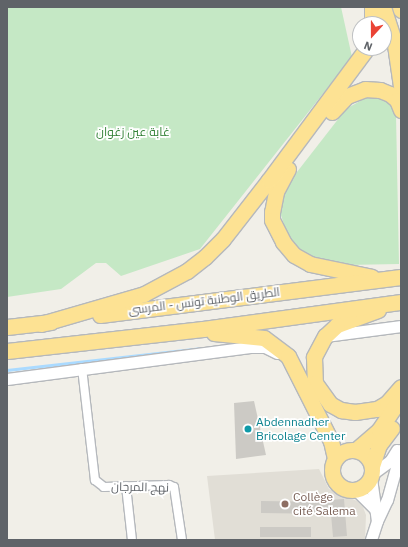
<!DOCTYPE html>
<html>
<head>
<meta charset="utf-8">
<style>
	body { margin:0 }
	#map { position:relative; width:408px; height:547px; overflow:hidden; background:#f1efe8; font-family:"IBM Plex Sans",Cairo,sans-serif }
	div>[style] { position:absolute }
	.education>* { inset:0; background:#e1ded6 }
	.green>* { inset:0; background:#c5e8c5 }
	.stream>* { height:2.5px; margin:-1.25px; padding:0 1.25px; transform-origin:1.25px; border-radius:1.25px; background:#aadaff }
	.building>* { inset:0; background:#cccac5 }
	.roads { filter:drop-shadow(1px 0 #b5b8bc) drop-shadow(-1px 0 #b5b8bc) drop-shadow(0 1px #b5b8bc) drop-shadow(0 -1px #b5b8bc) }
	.street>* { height:8px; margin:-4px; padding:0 4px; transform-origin:4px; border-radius:4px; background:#fff }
	.secondary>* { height:11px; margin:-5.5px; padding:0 5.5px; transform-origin:5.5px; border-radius:5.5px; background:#fff }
	.highway>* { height:15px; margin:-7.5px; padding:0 7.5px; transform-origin:7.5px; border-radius:7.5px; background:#fde293 }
	.highway>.ring { margin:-7.5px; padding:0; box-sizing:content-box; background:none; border:15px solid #fde293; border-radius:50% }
	.dots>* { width:11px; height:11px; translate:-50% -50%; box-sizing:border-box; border:2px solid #fff; border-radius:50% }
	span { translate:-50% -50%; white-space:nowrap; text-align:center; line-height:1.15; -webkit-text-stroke:3.5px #fff; paint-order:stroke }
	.park-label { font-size:12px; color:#348238 }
	.street-label { font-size:12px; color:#5f6368 }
	.culture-label { font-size:12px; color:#0d838f }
	.left { translate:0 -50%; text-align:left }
	.education-label { font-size:12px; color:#785e54 }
	.frame { position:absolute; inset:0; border:8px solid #5f6368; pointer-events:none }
	.north { position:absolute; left:352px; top:16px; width:40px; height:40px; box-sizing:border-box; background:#fff; border:1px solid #bfc1c3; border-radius:50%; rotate:201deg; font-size:11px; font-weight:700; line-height:16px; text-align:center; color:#5f6368 }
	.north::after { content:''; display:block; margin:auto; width:14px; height:18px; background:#ea4335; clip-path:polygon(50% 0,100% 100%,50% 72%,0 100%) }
</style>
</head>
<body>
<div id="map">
	<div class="education">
		<i style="clip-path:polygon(319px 469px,329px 489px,357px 501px,363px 507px,366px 515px,365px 540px,215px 540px,207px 476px)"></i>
	</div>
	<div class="green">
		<i style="clip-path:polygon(7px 7px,341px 7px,352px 57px,200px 249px,121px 276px,106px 263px,96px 263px,61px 289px,7px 297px)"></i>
		<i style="clip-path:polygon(369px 96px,390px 102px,396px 115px,399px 264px,346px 265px,323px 262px,295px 248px,288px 237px,280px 212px,284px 195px,290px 181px,346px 109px)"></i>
	</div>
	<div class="stream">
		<i style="left:7px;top:370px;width:196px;rotate:-6.4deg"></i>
	</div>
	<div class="building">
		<i style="clip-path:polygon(254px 401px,266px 455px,236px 459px,234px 403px)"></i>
		<i style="clip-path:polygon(344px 499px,347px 536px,333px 537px,331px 514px,261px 513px,261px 501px,329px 502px,329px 500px)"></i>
		<i style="clip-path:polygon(260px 527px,311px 527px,311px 537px,260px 537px)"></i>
	</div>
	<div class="roads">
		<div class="street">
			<i style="left:82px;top:368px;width:113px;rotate:83.4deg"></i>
			<i style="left:95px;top:480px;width:11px;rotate:38deg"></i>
			<i style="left:104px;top:487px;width:65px;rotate:-1.8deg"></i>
			<i style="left:169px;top:485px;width:5px;rotate:22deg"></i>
			<i style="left:174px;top:487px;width:54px;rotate:81.4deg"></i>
			<i style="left:126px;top:486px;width:54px;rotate:83.7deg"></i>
		</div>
		<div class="secondary">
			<i style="left:325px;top:336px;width:77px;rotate:-7.5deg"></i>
			<i style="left:7px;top:379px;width:245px;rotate:-7.5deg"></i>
			<i style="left:250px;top:347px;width:15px"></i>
			<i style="left:265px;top:347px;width:13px;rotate:27deg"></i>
			<i style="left:372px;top:474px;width:22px;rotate:-36deg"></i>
			<i style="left:390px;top:461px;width:13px;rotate:-58deg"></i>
			<i style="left:371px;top:478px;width:43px;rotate:82.1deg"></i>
			<i style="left:377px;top:521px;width:20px;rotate:108deg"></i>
			<i style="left:356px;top:490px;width:28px;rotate:45deg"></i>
			<i style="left:377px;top:521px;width:23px;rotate:-65deg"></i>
			<i style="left:387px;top:500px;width:52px;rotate:-74.4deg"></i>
		</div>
		<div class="highway">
			<i style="left:372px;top:7px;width:17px;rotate:90deg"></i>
			<i style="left:383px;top:7px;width:40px;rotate:72deg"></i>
			<i style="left:395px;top:45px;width:41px;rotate:81.7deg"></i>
			<i style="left:400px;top:7px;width:3px;rotate:72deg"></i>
			<i style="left:332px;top:112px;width:22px;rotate:-47deg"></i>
			<i style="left:347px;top:96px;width:19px;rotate:-21deg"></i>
			<i style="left:365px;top:89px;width:15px;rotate:4deg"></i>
			<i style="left:380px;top:90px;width:11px;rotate:22deg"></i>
			<i style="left:390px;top:94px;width:9px;rotate:41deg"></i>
			<i style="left:397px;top:100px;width:11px;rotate:68deg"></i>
			<i style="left:288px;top:169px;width:26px;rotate:118deg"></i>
			<i style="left:276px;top:192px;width:20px;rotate:101deg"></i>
			<i style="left:272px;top:212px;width:8px;rotate:90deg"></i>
			<i style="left:272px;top:220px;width:25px;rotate:63deg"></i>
			<i style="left:283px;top:242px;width:17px;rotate:50deg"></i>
			<i style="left:294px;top:255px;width:18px;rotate:29deg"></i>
			<i style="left:310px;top:264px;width:63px;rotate:11.8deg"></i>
			<i style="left:378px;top:310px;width:44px;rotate:159.9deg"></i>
			<i style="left:337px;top:325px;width:16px;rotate:137deg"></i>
			<i style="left:325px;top:336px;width:24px;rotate:118deg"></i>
			<i style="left:314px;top:357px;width:26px;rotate:88deg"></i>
			<i style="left:315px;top:383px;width:26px;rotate:54deg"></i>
			<i style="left:330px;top:404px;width:13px;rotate:29deg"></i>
			<i style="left:341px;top:410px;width:14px;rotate:8deg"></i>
			<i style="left:355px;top:412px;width:22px;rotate:-8deg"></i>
			<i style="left:377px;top:409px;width:12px;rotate:-31deg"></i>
			<i style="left:387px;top:403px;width:21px;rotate:-49deg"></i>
			<i style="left:100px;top:315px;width:303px;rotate:-7.2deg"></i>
			<i style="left:41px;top:324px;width:107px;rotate:-16.2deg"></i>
			<i style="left:144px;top:294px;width:49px;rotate:-28.1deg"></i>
			<i style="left:187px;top:271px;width:23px;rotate:-38deg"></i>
			<i style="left:205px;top:257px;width:25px;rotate:-45deg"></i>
			<i style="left:223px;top:239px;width:75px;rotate:-52.1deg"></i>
			<i style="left:269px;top:180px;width:164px;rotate:-53.4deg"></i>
			<i style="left:7px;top:327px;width:44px;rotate:-6.5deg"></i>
			<i style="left:214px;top:333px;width:50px;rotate:5.7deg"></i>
			<i style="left:264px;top:338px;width:30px;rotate:37deg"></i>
			<i style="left:288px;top:356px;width:95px;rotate:63.2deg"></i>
			<i style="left:331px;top:441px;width:18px;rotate:77deg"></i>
			<i style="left:7px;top:351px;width:197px;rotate:-6.4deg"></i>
			<i style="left:203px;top:329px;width:200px;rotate:-7.8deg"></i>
			<i class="ring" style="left:332px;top:450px;width:25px;height:25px"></i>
			<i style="left:356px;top:450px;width:30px;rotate:-41deg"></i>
			<i style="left:379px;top:430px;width:40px;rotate:-56deg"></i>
			<i style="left:372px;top:466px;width:22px;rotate:-72deg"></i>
			<i style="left:379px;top:445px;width:21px;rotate:-53deg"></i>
		</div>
	</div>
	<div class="dots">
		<i style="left:248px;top:429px;background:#0f9aa8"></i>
		<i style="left:285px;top:504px;background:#8d6e63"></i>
	</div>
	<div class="park-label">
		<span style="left:133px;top:132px">غابة عين زغوان</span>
	</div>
	<div class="street-label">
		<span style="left:204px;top:301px;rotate:-7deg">الطريق الوطنية تونس - المرسى</span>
		<span style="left:140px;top:487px;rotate:1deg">نهج المرجان</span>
	</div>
	<div class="culture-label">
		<span class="left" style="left:256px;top:429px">Abdennadher<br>Bricolage Center</span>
	</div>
	<div class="education-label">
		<span class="left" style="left:293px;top:504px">Collège<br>cité Salema</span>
	</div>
	<div class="frame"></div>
	<div class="north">N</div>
</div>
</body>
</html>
